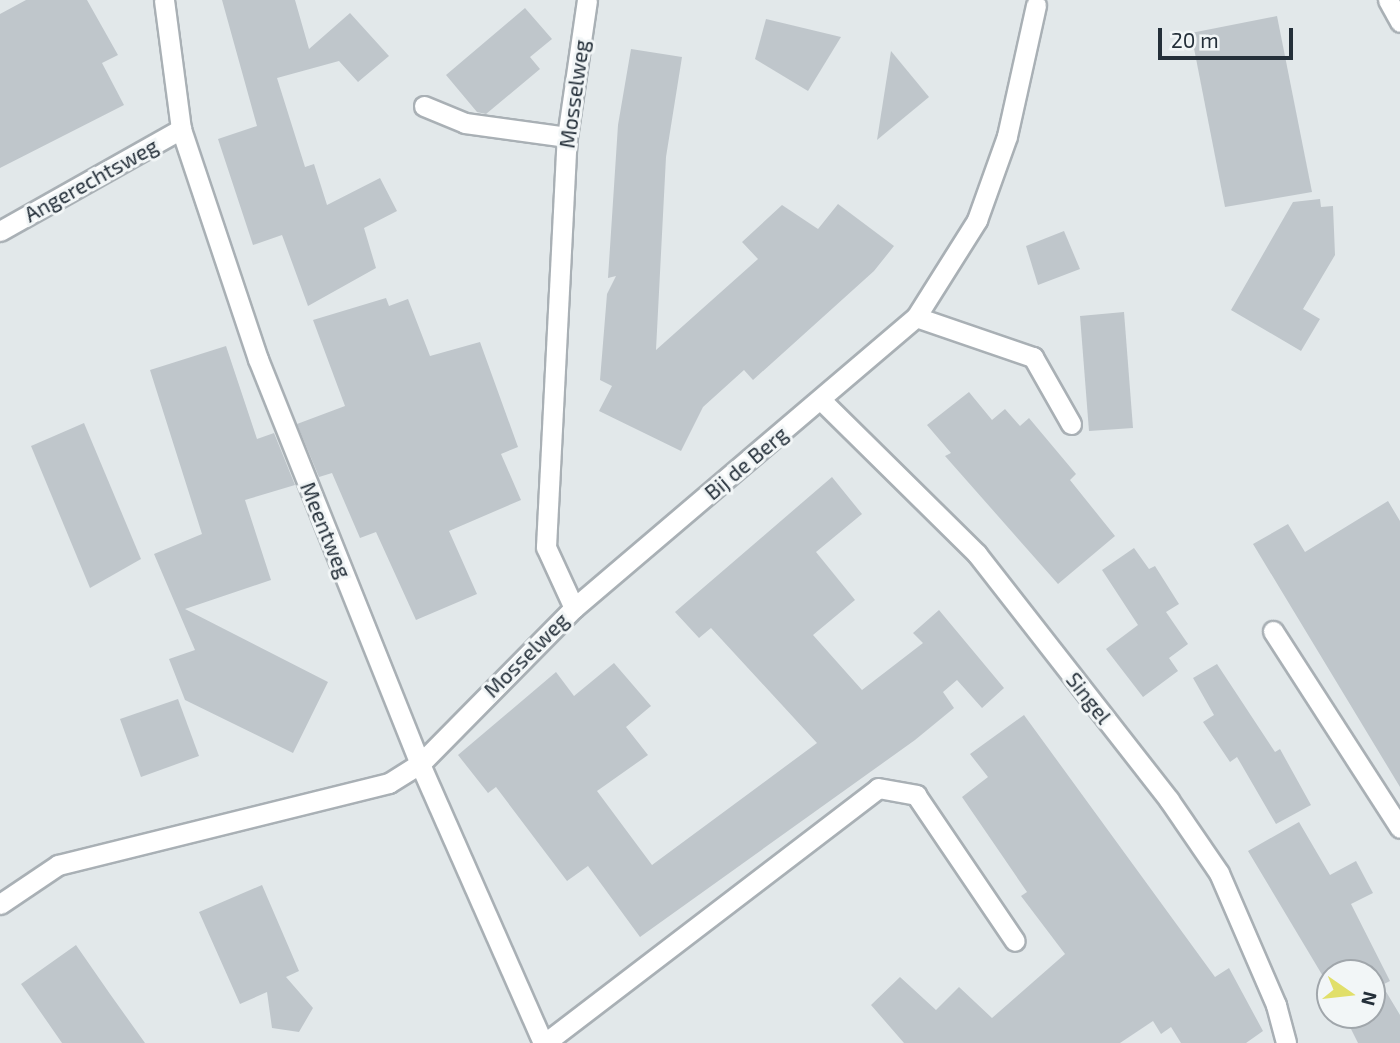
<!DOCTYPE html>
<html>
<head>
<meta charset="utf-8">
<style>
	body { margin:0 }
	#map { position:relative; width:1400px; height:1043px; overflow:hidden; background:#e2e8ea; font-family:"Exo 2",sans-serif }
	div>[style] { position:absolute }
	.building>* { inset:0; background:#bfc6cb }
	.roads { filter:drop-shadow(2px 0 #a9b0b5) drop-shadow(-2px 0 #a9b0b5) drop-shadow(0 2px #a9b0b5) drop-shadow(0 -2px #a9b0b5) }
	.service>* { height:19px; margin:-9.5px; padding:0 9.5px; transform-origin:9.5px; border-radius:9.5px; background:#fff }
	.minor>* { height:19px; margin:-9.5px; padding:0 9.5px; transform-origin:9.5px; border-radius:9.5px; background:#fff }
	.tertiary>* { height:19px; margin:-9.5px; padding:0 9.5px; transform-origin:9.5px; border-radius:9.5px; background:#fff }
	span { translate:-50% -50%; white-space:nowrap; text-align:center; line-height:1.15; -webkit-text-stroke:6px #f2f6f7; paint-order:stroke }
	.street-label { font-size:21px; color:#242f39 }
	.north { position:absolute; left:1316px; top:959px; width:70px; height:70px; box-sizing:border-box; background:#f2f6f7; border:2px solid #a0a6ab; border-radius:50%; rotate:104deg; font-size:19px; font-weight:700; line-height:28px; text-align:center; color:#242f39 }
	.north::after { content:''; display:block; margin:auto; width:24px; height:32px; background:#e1df69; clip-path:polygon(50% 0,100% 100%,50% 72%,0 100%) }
	.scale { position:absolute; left:1158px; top:28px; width:135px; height:32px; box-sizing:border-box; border:4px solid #242f39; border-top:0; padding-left:9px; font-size:21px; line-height:24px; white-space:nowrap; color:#242f39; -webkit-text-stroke:5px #f2f6f7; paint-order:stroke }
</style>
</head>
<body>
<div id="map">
	<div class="building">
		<i style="clip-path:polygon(26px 0,87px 0,118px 55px,102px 63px,124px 105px,0 168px,0 14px)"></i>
		<i style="clip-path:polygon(222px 0,295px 0,309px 49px,350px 13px,389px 56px,358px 82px,339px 61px,277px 78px,305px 167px,314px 164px,327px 205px,380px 178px,397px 211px,364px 228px,376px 268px,308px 306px,282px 235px,253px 245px,218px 139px,257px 126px)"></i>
		<i style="clip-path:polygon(525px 8px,552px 39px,530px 57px,540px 69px,486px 114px,477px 112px,446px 75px)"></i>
		<i style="clip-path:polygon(1277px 16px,1312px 192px,1225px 207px,1191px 33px)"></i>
		<i style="clip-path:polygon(766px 19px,841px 37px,808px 91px,755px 59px)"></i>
		<i style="clip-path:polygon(631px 49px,682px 57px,666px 157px,656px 350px,758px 259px,742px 242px,782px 205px,818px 229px,838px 204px,894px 246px,874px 271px,753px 380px,744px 370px,703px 407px,681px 451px,599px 411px,612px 386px,600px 380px,607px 294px,616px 276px,608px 278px,618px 125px)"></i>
		<i style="clip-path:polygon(891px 51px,929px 97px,877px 140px)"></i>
		<i style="clip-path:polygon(1320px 199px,1321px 207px,1333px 206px,1335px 255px,1303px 309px,1320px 319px,1301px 351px,1231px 310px,1293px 202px)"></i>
		<i style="clip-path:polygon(1064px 231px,1080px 269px,1038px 285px,1026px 246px)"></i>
		<i style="clip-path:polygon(386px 298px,389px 306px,408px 299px,430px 356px,480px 342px,518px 447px,501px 454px,521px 500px,449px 531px,477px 594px,416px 620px,376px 532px,360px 538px,332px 473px,319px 477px,297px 424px,345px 406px,313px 320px)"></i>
		<i style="clip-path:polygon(1124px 312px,1133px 428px,1089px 431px,1080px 316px)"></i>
		<i style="clip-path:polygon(226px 346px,257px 439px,274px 433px,295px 485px,245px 500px,271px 580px,185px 609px,328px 682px,293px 753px,185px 700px,169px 659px,195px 650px,154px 554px,202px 534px,150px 370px)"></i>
		<i style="clip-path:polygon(969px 392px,992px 420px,1005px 409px,1020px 426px,1029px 418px,1076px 474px,1070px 480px,1115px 536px,1058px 584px,945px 456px,951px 453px,927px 425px)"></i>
		<i style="clip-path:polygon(84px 423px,141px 559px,90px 588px,31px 446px)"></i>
		<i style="clip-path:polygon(832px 477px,862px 514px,816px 552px,855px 600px,813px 635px,862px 690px,923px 643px,913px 633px,939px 610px,1004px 688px,982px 708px,957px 680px,943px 692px,954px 708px,915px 740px,640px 937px,588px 866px,567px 881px,496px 787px,488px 793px,458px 755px,556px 672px,574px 696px,614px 663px,651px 706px,626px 727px,648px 755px,597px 791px,652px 865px,817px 743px,711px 628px,699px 638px,675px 612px)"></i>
		<i style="clip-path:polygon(1388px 501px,1400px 521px,1400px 787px,1253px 544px,1288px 524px,1305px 552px)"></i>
		<i style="clip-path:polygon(1134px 548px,1149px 569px,1155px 566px,1179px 604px,1166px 612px,1188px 644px,1169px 658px,1178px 671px,1143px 697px,1106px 649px,1138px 625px,1102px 570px)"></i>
		<i style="clip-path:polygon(1217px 664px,1275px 752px,1280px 749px,1311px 805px,1276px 824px,1237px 757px,1230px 762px,1203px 722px,1214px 715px,1193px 678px)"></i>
		<i style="clip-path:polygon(178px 699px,199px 756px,141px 777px,120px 719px)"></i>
		<i style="clip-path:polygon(1024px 715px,1215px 977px,1229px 968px,1263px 1031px,1246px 1043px,1181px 1043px,1171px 1027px,1161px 1034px,1153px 1021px,1120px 1043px,904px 1043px,871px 1005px,900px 977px,936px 1010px,959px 987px,992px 1018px,1065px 954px,1021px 896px,1027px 892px,962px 797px,988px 777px,970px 754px)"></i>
		<i style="clip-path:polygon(1299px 822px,1330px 875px,1356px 861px,1373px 893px,1351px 904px,1390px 981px,1382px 985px,1400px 1015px,1400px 1043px,1358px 1043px,1344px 1015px,1372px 1015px,1372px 973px,1330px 973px,1330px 988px,1248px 851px)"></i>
		<i style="clip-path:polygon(262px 885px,299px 971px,286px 977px,313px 1008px,299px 1032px,272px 1028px,267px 992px,240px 1004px,199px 912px)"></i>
		<i style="clip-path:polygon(76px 945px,110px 994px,145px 1043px,62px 1043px,21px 984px)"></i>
	</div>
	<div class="roads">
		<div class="service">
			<i style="left:424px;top:106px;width:44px;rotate:22.5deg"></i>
			<i style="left:465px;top:123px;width:103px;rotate:7.8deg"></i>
			<i style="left:916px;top:317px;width:124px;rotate:18.9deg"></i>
			<i style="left:1033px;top:357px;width:77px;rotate:60.4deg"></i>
			<i style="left:1273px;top:631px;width:234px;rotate:57.2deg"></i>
			<i style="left:545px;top:1043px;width:419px;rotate:-37.4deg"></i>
			<i style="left:878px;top:788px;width:39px;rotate:10deg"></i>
			<i style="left:916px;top:795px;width:176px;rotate:55.9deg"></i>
		</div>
		<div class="minor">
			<i style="left:164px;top:0;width:130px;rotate:82.5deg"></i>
			<i style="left:181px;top:129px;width:243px;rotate:71.5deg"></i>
			<i style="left:258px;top:359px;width:436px;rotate:68.2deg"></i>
			<i style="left:420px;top:764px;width:305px;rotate:66.2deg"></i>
			<i style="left:0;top:231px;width:208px;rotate:-29.4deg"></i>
			<i style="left:821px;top:400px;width:219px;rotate:44.6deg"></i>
			<i style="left:977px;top:554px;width:312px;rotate:52deg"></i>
			<i style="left:1169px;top:800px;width:88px;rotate:55.6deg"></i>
			<i style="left:1219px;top:873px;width:144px;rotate:66.6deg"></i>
			<i style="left:1276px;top:1005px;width:39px;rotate:75deg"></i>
			<i style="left:574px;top:608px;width:449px;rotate:-40.4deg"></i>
			<i style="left:916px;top:317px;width:115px;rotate:-57.8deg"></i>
			<i style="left:977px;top:220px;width:89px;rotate:-70.3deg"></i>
			<i style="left:1007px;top:136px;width:134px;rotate:-77.5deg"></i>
			<i style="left:0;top:904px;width:70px;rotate:-33.9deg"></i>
			<i style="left:58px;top:865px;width:341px;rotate:-13.9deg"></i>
			<i style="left:389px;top:783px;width:36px;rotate:-32deg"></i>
			<i style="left:420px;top:764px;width:219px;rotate:-45.4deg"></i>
			<i style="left:574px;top:608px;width:67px;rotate:-114.7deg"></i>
			<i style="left:546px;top:547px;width:411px;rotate:-87.1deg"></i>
			<i style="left:567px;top:137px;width:138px;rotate:-81.7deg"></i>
		</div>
		<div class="tertiary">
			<i style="left:1388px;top:0;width:25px;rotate:61deg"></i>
		</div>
	</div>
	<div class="street-label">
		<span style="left:574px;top:94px;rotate:-82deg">Mosselweg</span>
		<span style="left:91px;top:180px;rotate:-29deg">Angerechtsweg</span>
		<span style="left:746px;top:463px;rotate:-40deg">Bij de Berg</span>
		<span style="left:326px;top:530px;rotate:68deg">Meentweg</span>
		<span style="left:526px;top:655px;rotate:-45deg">Mosselweg</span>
		<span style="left:1089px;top:698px;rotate:52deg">Singel</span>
	</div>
	<div class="north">N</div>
	<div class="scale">20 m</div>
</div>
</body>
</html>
